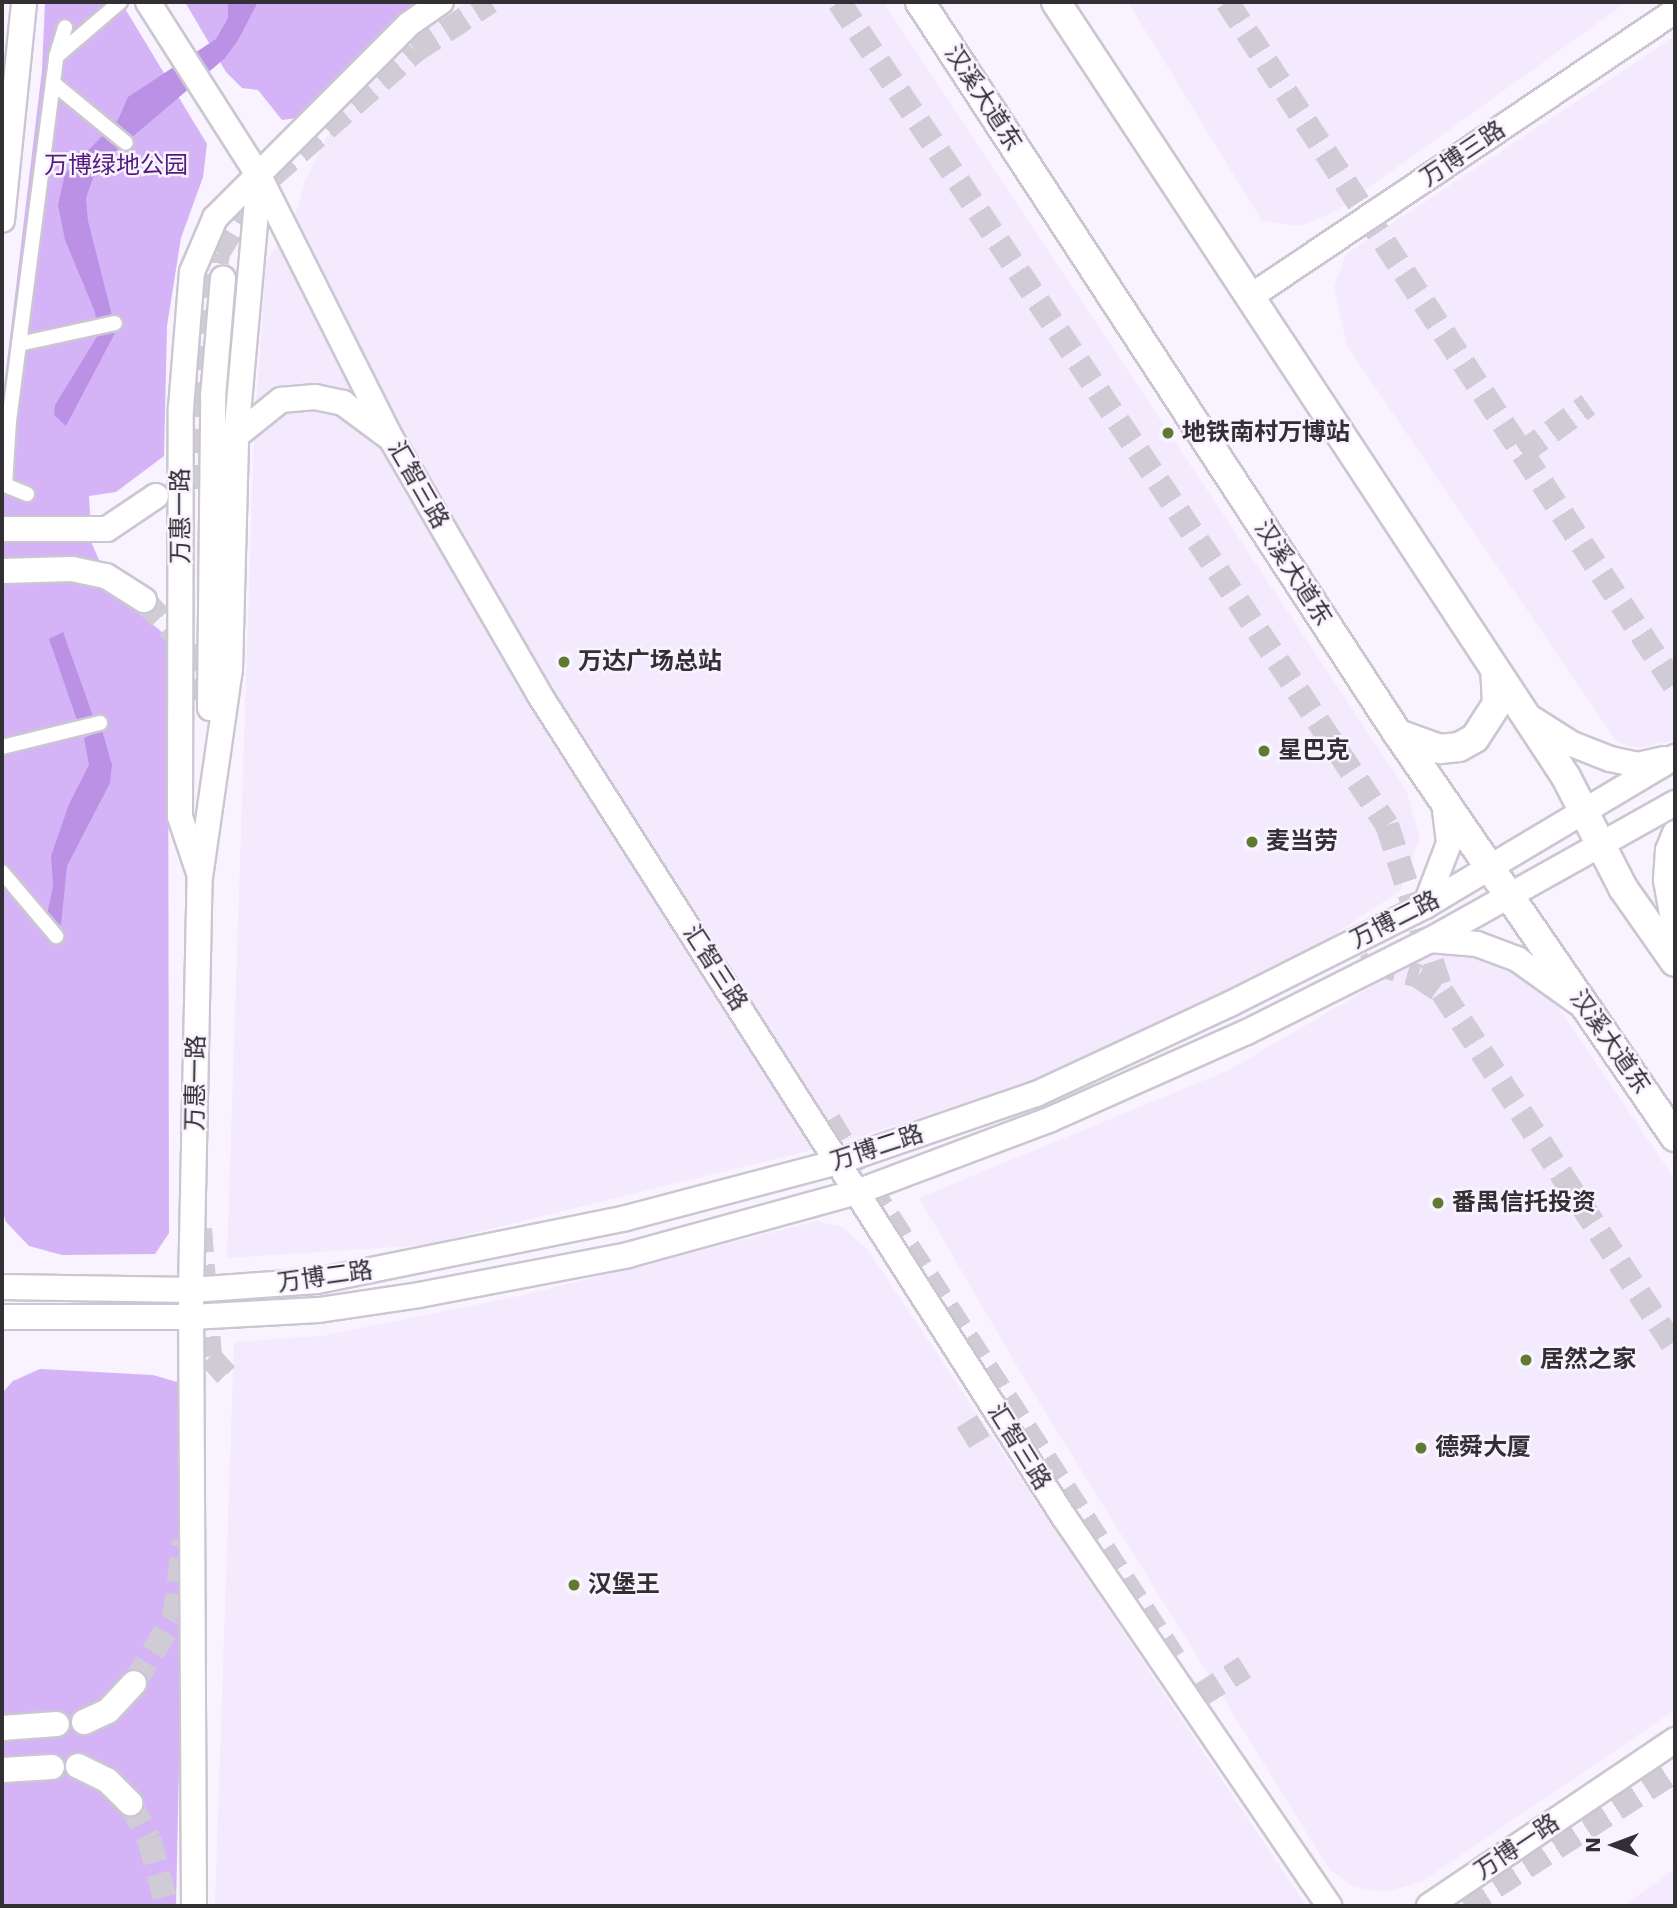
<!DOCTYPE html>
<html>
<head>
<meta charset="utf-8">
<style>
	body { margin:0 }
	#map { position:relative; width:1677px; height:1908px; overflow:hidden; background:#f8f3fe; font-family:"DejaVu Sans","Noto Sans SC",sans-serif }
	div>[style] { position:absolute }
	.built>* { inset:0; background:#f3eafe }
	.green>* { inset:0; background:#d4b4f7 }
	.water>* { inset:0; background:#bb91e5 }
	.tertiary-tunnel>* { height:24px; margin-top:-12px; transform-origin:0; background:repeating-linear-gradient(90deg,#d0ccd6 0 24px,transparent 0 36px) }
	.roads { filter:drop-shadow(2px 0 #ccc6d2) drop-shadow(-2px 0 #ccc6d2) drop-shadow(0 2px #ccc6d2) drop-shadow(0 -2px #ccc6d2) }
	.pedestrian>* { height:14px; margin:-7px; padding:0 7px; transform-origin:7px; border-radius:7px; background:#fff }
	.tertiary>* { height:24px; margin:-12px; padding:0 12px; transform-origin:12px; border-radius:12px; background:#fff }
	.secondary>* { height:28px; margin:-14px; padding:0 14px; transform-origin:14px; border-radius:14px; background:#fff }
	.dots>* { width:19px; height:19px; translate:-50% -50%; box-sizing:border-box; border:4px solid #f8f3fe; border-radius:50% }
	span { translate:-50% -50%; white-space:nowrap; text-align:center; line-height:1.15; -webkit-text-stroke:5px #f8f3fe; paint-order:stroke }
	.street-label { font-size:24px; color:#323035 }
	.park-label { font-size:24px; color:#541b7e }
	.poi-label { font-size:24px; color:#323035; font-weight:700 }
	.left { translate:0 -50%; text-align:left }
	.frame { position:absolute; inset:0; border:4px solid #323035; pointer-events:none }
	.north { position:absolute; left:1579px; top:1810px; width:70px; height:70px; -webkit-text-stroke:5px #f8f3fe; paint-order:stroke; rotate:270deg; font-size:19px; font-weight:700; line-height:28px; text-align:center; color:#323035 }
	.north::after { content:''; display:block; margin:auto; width:24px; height:32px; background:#323035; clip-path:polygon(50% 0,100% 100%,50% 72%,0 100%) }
</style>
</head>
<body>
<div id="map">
	<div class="built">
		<i style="clip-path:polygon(467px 2px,883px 2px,1406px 790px,1420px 838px,1400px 891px,1323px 942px,1098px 1060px,840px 1143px,424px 1245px,227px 1258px,254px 438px,266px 263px,296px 212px,305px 181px,345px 100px,402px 44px)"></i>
		<i style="clip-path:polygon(1128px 2px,1627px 2px,1336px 211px,1301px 226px,1262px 221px)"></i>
		<i style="clip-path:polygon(1675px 36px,1675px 740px,1638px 748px,1617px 742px,1347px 346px,1334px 288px,1346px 254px)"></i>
		<i style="clip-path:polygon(1444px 952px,1475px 956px,1512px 969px,1536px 985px,1561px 1011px,1675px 1180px,1675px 1710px,1423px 1881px,1385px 1892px,1354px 1887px,1330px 1870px,1024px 1378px,919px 1198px,1229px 1070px,1419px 959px)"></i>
		<i style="clip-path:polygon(817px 1221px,842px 1227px,868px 1250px,1306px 1906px,215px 1906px,234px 1342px,322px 1336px,524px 1295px)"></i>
		<i style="clip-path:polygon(1675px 1869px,1675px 1906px,1623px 1906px)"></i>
	</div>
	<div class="green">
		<i style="clip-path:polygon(45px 2px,121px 2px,207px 144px,203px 177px,181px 238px,167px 326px,164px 456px,116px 492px,89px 496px,92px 544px,113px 592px,168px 637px,169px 1233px,155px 1254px,62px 1255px,29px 1246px,6px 1222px,2px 1210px,2px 404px,42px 70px)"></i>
		<i style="clip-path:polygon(185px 2px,417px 2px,305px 117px,282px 120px,258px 90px,242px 88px,226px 72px)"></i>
		<i style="clip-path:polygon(40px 1369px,153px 1375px,177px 1382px,187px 1398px,176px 1906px,2px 1906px,2px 1393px,13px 1381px)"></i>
	</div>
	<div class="water">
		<i style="clip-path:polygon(228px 2px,258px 2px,237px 42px,224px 59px,104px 161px,93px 178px,86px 198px,88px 221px,116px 331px,66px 426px,54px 415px,55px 405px,98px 335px,95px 312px,65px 240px,58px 205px,65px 174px,118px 120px,128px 97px,216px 39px,228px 18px)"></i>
		<i style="clip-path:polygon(63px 632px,93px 716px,77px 720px,49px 639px)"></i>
		<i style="clip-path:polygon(102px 730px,112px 765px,110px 783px,67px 866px,61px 925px,47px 915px,53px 886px,51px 856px,69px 804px,89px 765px,84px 738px)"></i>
	</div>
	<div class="tertiary-tunnel">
		<i style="left:839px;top:2px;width:989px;rotate:56.34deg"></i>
		<i style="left:1387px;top:825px;width:176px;rotate:71.8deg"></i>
		<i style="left:1442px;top:992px;width:425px;rotate:56.8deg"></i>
		<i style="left:1227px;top:2px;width:818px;rotate:56.78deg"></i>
		<i style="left:1522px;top:453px;width:82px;rotate:-36deg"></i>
		<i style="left:202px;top:489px;width:83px;rotate:-92.8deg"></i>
		<i style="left:198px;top:406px;width:154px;rotate:-82.6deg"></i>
		<i style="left:218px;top:253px;width:61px;rotate:-58.4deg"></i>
		<i style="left:250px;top:201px;width:33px;rotate:-49deg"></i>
		<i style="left:272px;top:176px;width:190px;rotate:-41.2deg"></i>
		<i style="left:415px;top:51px;width:90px;rotate:-33.2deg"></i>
		<i style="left:144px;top:600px;width:65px;rotate:47.5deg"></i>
		<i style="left:188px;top:648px;width:34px;rotate:63deg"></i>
		<i style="left:203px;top:678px;width:21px;rotate:82deg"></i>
		<i style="left:1366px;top:967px;width:8px;rotate:-30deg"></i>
		<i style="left:1373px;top:963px;width:47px;rotate:16.1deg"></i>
		<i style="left:1418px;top:976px;width:29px;rotate:34deg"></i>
		<i style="left:829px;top:1120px;width:78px;rotate:59.2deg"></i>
		<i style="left:886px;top:1180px;width:18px;rotate:158deg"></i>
		<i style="left:869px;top:1187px;width:561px;rotate:57.07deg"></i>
		<i style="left:200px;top:1229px;width:128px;rotate:85.5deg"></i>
		<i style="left:210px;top:1357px;width:25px;rotate:48deg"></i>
		<i style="left:963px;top:1438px;width:57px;rotate:-32deg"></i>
		<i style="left:134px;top:1683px;width:76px;rotate:-58.4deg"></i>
		<i style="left:174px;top:1618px;width:78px;rotate:-82.6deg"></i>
		<i style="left:1199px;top:1696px;width:54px;rotate:-32.2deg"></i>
		<i style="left:130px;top:1803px;width:41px;rotate:62.2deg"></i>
		<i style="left:149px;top:1839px;width:69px;rotate:75deg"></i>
		<i style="left:1465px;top:1906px;width:250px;rotate:-32.7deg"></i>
	</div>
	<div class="roads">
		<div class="pedestrian">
			<i style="left:57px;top:56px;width:83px;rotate:-40.6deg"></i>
			<i style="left:53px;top:83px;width:94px;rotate:39.4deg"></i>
			<i style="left:19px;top:344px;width:98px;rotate:-12.3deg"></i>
			<i style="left:27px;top:494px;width:24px;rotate:-158deg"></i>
			<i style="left:5px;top:485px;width:64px;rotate:-86.4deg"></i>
			<i style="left:9px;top:421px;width:367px;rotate:-82.6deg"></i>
			<i style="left:56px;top:57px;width:31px;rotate:-73deg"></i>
			<i style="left:2px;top:747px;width:101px;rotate:-13.8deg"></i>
			<i style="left:2px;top:872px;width:84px;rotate:49.8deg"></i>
		</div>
		<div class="tertiary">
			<i style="left:148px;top:2px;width:206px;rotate:57.5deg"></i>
			<i style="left:259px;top:176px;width:296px;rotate:63.3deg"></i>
			<i style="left:392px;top:440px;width:293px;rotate:59.9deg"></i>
			<i style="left:539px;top:694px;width:976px;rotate:57.47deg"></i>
			<i style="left:1064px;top:1517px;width:471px;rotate:55.7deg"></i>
			<i style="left:2px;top:220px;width:219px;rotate:-84.2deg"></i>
			<i style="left:1250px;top:297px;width:512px;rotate:-33.94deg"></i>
			<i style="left:236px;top:436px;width:58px;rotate:-38.7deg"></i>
			<i style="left:281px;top:400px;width:34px;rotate:-5deg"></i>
			<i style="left:315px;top:397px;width:29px;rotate:12deg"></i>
			<i style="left:343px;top:403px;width:54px;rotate:36.7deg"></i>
			<i style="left:2px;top:529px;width:105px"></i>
			<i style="left:107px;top:529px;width:59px;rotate:-34deg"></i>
			<i style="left:2px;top:571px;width:70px;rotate:-1.6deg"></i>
			<i style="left:72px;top:569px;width:35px;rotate:12deg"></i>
			<i style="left:106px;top:576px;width:45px;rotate:32.3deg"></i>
			<i style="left:210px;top:708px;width:311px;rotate:-89.4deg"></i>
			<i style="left:213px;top:397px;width:119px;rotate:-85.2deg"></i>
			<i style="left:1525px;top:714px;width:56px;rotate:32.6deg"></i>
			<i style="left:1572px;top:744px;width:41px;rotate:21.5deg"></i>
			<i style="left:1610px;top:759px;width:29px;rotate:12deg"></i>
			<i style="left:1638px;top:765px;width:27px;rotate:-13deg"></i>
			<i style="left:1675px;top:833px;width:18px;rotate:112deg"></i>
			<i style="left:1668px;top:850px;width:30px;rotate:94deg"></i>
			<i style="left:1666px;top:880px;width:52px;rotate:80deg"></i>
			<i style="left:199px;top:873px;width:59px;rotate:-108.7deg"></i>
			<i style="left:180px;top:817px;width:409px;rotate:-89.9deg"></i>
			<i style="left:181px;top:408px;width:136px;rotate:-85.4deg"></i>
			<i style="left:192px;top:272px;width:59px;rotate:-66.9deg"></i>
			<i style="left:215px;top:218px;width:274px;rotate:-45deg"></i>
			<i style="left:409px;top:24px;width:39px;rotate:-35deg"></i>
			<i style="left:1425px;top:906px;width:67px;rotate:-69.1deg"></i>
			<i style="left:1449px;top:843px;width:42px;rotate:-96.8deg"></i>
			<i style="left:1430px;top:940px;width:47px;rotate:4.9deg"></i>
			<i style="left:1477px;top:944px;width:43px;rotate:20.6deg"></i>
			<i style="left:1517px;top:959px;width:74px;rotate:35.6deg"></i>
			<i style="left:2px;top:1287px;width:189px;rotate:0.9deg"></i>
			<i style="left:191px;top:1290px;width:126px;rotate:-4.1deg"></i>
			<i style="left:317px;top:1281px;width:315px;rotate:-11.5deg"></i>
			<i style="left:626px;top:1218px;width:219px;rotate:-14.8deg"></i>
			<i style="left:838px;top:1162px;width:209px;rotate:-19deg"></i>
			<i style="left:1036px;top:1094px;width:214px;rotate:-24.9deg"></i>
			<i style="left:1230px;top:1004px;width:218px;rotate:-26.7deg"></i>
			<i style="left:1425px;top:906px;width:291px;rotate:-30.8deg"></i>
			<i style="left:2px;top:1317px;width:189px"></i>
			<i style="left:191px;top:1317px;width:128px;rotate:-3.1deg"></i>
			<i style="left:319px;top:1310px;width:101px;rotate:-8.5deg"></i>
			<i style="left:419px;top:1295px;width:213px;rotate:-10.8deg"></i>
			<i style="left:628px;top:1255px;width:238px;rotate:-15.4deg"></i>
			<i style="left:857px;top:1192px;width:205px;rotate:-20.6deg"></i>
			<i style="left:1049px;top:1120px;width:217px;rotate:-24deg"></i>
			<i style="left:1247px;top:1032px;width:205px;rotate:-26.7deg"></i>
			<i style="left:1430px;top:940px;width:281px;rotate:-29.2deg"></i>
			<i style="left:84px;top:1722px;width:26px;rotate:-25deg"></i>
			<i style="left:108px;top:1711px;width:38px;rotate:-47deg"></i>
			<i style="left:2px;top:1728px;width:55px;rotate:-4.2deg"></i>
			<i style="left:78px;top:1766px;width:32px;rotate:26deg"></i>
			<i style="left:107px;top:1780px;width:33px;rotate:45deg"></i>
			<i style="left:2px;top:1770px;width:50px;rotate:-3.4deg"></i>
			<i style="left:194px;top:1906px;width:616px;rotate:-90.28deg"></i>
			<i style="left:191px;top:1290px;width:413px;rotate:-88.8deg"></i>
			<i style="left:200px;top:877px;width:209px;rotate:-81.8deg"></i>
			<i style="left:230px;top:670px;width:234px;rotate:-88.5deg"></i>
			<i style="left:236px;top:436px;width:260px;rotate:-84.9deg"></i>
			<i style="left:1429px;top:1906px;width:297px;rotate:-34deg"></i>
		</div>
		<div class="secondary">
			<i style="left:920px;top:2px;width:874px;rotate:56.86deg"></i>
			<i style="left:1398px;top:734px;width:489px;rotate:55.5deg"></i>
			<i style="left:1056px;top:2px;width:928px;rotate:56.65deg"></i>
			<i style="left:1566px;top:777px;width:125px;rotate:62.8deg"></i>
			<i style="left:1623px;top:888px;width:90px;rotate:54.9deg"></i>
			<i style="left:1398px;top:734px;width:45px;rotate:19.7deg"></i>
			<i style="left:1440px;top:749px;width:19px;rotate:-6deg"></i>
			<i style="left:1459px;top:747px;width:18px;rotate:-29deg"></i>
			<i style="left:1475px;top:738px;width:40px;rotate:-57.1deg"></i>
			<i style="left:1497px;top:704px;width:34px;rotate:-93deg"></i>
		</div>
	</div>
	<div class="dots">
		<i style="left:1168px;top:433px;background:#607b2f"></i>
		<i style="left:564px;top:662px;background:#607b2f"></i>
		<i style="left:1264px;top:751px;background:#607b2f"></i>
		<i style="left:1252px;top:842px;background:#607b2f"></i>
		<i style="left:1438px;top:1203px;background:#607b2f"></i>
		<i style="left:1526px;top:1360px;background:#607b2f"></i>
		<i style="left:1421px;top:1448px;background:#607b2f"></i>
		<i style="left:574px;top:1585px;background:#607b2f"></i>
	</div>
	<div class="street-label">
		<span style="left:983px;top:98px;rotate:57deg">汉溪大道东</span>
		<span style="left:1463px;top:154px;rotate:-34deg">万博三路</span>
		<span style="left:418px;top:485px;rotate:60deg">汇智三路</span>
		<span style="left:181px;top:516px;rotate:-90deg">万惠一路</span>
		<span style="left:1293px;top:573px;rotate:57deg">汉溪大道东</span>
		<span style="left:1395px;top:920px;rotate:-27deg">万博二路</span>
		<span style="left:715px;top:968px;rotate:57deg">汇智三路</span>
		<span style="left:1610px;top:1042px;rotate:55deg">汉溪大道东</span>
		<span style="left:196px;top:1083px;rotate:-89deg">万惠一路</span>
		<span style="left:877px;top:1148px;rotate:-18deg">万博二路</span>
		<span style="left:325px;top:1277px;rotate:-8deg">万博二路</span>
		<span style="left:1019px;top:1447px;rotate:58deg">汇智三路</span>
		<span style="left:1517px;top:1847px;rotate:-34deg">万博一路</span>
	</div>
	<div class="park-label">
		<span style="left:116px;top:166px">万博绿地公园</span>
	</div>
	<div class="poi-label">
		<span class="left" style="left:1182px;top:433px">地铁南村万博站</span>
		<span class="left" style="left:578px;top:662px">万达广场总站</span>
		<span class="left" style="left:1278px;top:751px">星巴克</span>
		<span class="left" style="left:1266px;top:842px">麦当劳</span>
		<span class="left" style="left:1452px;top:1203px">番禺信托投资</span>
		<span class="left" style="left:1540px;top:1360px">居然之家</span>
		<span class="left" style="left:1435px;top:1448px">德舜大厦</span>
		<span class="left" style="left:588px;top:1585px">汉堡王</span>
	</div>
	<div class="frame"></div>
	<div class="north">N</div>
</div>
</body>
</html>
